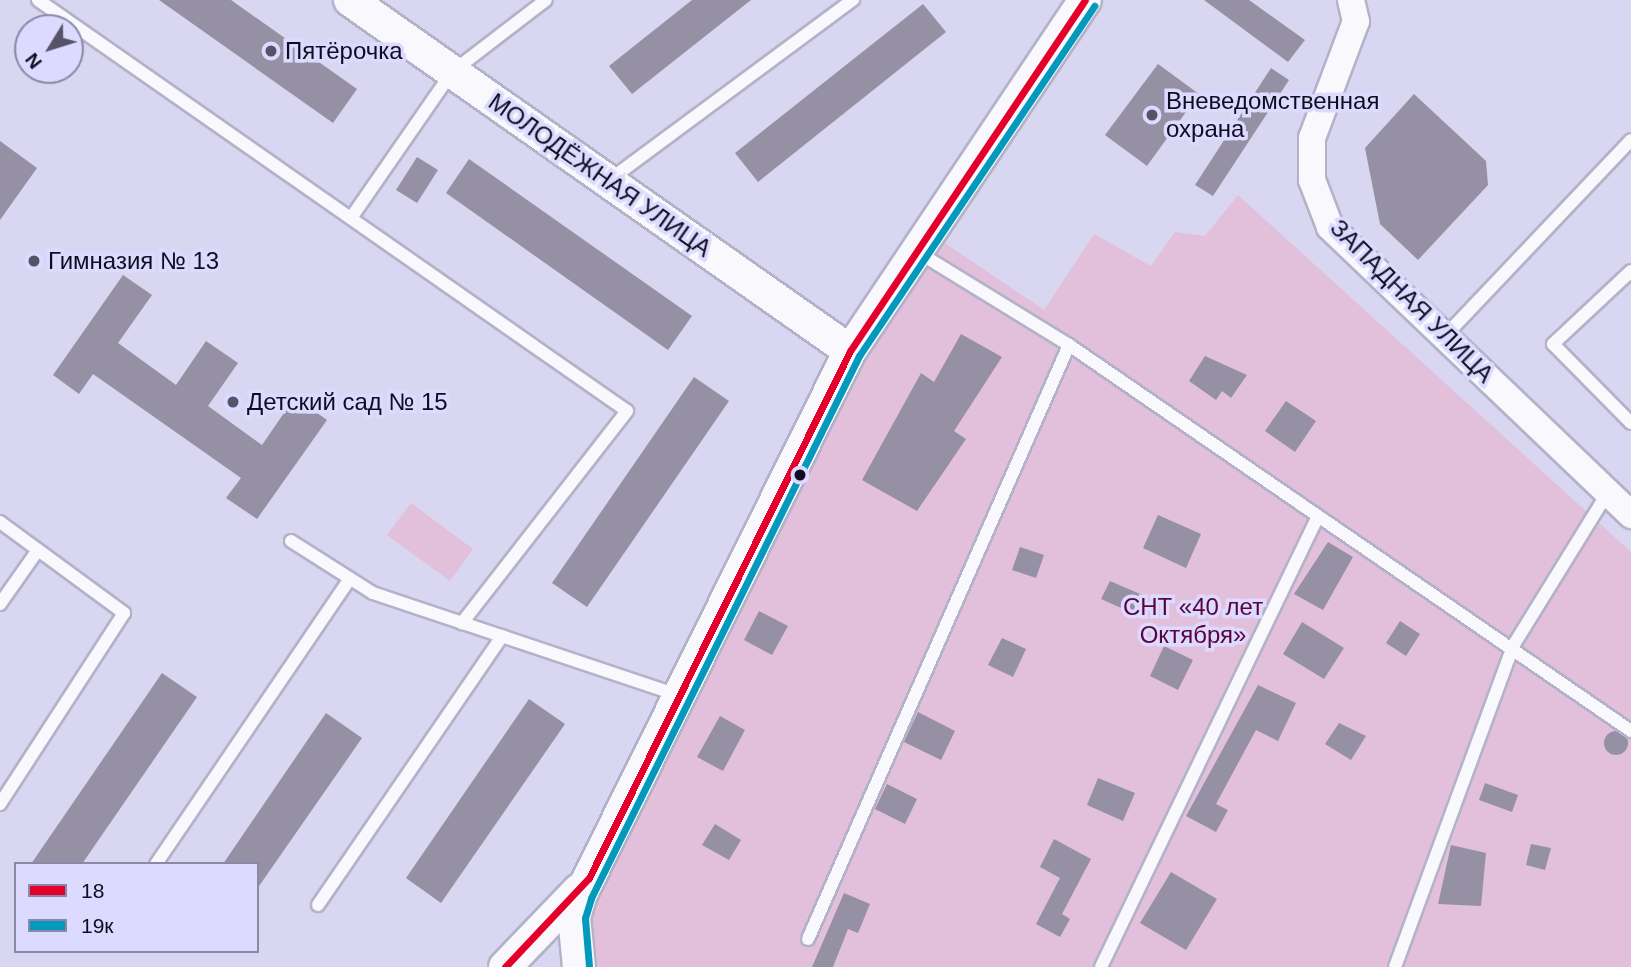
<!DOCTYPE html>
<html>
<head>
<meta charset="utf-8">
<style>
	body { margin:0 }
	#map { position:relative; width:1631px; height:967px; overflow:hidden; background:#d8d6f0; font-family:Helvetica,sans-serif }
	div>[style] { position:absolute }
	.green>* { inset:0; background:#e2c0dc }
	.building>* { inset:0; background:#9590a4 }
	.round { border-radius:50% }
	.roads { filter:drop-shadow(2px 0 #b4b2c8) drop-shadow(-2px 0 #b4b2c8) drop-shadow(0 2px #b4b2c8) drop-shadow(0 -2px #b4b2c8) }
	.service>* { height:12px; margin:-6px; padding:0 6px; transform-origin:6px; border-radius:6px; background:#f9f9fd }
	.minor>* { height:26px; margin:-13px; padding:0 13px; transform-origin:13px; border-radius:13px; background:#f9f9fd }
	.tertiary>* { height:32px; margin:-16px; padding:0 16px; transform-origin:16px; border-radius:16px; background:#f9f9fd }
	.bus-1>* { height:7px; margin:-3.5px; padding:0 3.5px; transform-origin:3.5px; border-radius:3.5px; background:#e4002b }
	.bus-2>* { height:7px; margin:-3.5px; padding:0 3.5px; transform-origin:3.5px; border-radius:3.5px; background:#0299bd }
	.dots>* { width:19px; height:19px; translate:-50% -50%; box-sizing:border-box; border:4px solid #dcdafe; border-radius:50% }
	span { translate:-50% -50%; white-space:nowrap; text-align:center; line-height:1.15; -webkit-text-stroke:7px #dcdafe; paint-order:stroke }
	.poi-label { font-size:24px; color:#100d21 }
	.left { translate:0 -50%; text-align:left }
	.street-label { font-size:24px; color:#100d21 }
	.park-label { font-size:24px; color:#5b033c }
	.legend { position:absolute; left:14px; top:862px; width:245px; height:91px; box-sizing:border-box; background:#dcdafe; border:2px solid #8a88a6; margin:0; padding:9px 12px; list-style:none; font-size:21px; color:#100d21 }
	.legend li { display:flex; align-items:center; gap:14px; height:35px }
	.legend b { width:35px; border:2px solid #8a88a6 }
	.north { position:absolute; left:14px; top:14px; width:70px; height:70px; box-sizing:border-box; background:#dcdafe; border:2px solid #8a88a6; border-radius:50%; rotate:232deg; font-size:19px; font-weight:700; line-height:28px; text-align:center; color:#100d21 }
	.north::after { content:''; display:block; margin:auto; width:24px; height:32px; background:#565369; clip-path:polygon(50% 0,100% 100%,50% 72%,0 100%) }
</style>
</head>
<body>
<div id="map">
	<div class="green">
		<i style="clip-path:polygon(1238px 195px,1631px 552px,1631px 967px,593px 967px,586px 917px,863px 357px,936px 237px,1044px 310px,1094px 234px,1151px 266px,1175px 232px,1205px 236px)"></i>
		<i style="clip-path:polygon(411px 503px,473px 549px,450px 581px,387px 535px)"></i>
	</div>
	<div class="building">
		<i style="clip-path:polygon(159px 0,231px 0,357px 89px,333px 123px)"></i>
		<i style="clip-path:polygon(692px 0,751px 0,632px 94px,609px 66px)"></i>
		<i style="clip-path:polygon(1204px 0,1249px 0,1305px 40px,1288px 62px)"></i>
		<i style="clip-path:polygon(923px 4px,946px 32px,758px 182px,735px 153px)"></i>
		<i style="clip-path:polygon(1158px 64px,1199px 94px,1147px 166px,1105px 135px)"></i>
		<i style="clip-path:polygon(1271px 68px,1289px 80px,1213px 196px,1195px 185px)"></i>
		<i style="clip-path:polygon(1414px 94px,1486px 161px,1488px 185px,1418px 260px,1380px 224px,1365px 148px)"></i>
		<i style="clip-path:polygon(0 141px,37px 168px,0 220px)"></i>
		<i style="clip-path:polygon(417px 157px,438px 170px,417px 203px,396px 190px)"></i>
		<i style="clip-path:polygon(469px 159px,692px 316px,668px 350px,446px 193px)"></i>
		<i style="clip-path:polygon(123px 275px,152px 295px,118px 343px,176px 385px,206px 341px,238px 363px,208px 406px,262px 445px,295px 397px,327px 420px,257px 519px,226px 498px,241px 478px,93px 374px,79px 394px,53px 375px)"></i>
		<i style="clip-path:polygon(961px 334px,1002px 357px,954px 431px,966px 439px,917px 511px,862px 480px,921px 373px,934px 382px)"></i>
		<i style="clip-path:polygon(1205px 356px,1247px 375px,1231px 398px,1222px 391px,1216px 400px,1189px 381px)"></i>
		<i style="clip-path:polygon(694px 377px,729px 401px,587px 607px,552px 583px)"></i>
		<i style="clip-path:polygon(1286px 401px,1316px 421px,1295px 452px,1265px 431px)"></i>
		<i style="clip-path:polygon(1158px 515px,1201px 534px,1186px 568px,1143px 548px)"></i>
		<i style="clip-path:polygon(1328px 542px,1353px 557px,1323px 610px,1294px 594px)"></i>
		<i style="clip-path:polygon(1020px 547px,1044px 555px,1036px 578px,1012px 570px)"></i>
		<i style="clip-path:polygon(1110px 581px,1147px 597px,1139px 616px,1101px 599px)"></i>
		<i style="clip-path:polygon(759px 611px,788px 626px,772px 655px,744px 640px)"></i>
		<i style="clip-path:polygon(1400px 621px,1420px 634px,1406px 656px,1386px 643px)"></i>
		<i style="clip-path:polygon(1302px 622px,1344px 648px,1324px 679px,1283px 654px)"></i>
		<i style="clip-path:polygon(1002px 638px,1026px 649px,1013px 677px,988px 665px)"></i>
		<i style="clip-path:polygon(1164px 646px,1193px 660px,1178px 690px,1150px 676px)"></i>
		<i style="clip-path:polygon(162px 673px,197px 697px,82px 864px,31px 864px)"></i>
		<i style="clip-path:polygon(1258px 685px,1296px 703px,1278px 741px,1256px 730px,1216px 804px,1228px 810px,1216px 832px,1186px 816px)"></i>
		<i style="clip-path:polygon(529px 699px,565px 724px,441px 903px,406px 878px)"></i>
		<i style="clip-path:polygon(918px 712px,955px 731px,941px 760px,904px 742px)"></i>
		<i style="clip-path:polygon(326px 713px,362px 738px,257px 889px,257px 864px,223px 864px)"></i>
		<i style="clip-path:polygon(720px 716px,745px 730px,723px 771px,697px 757px)"></i>
		<i style="clip-path:polygon(1339px 723px,1366px 736px,1351px 760px,1325px 744px)"></i>
		<i class="round" style="left:1604px;top:731px;width:24px;height:24px"></i>
		<i style="clip-path:polygon(1098px 778px,1135px 793px,1123px 821px,1087px 805px)"></i>
		<i style="clip-path:polygon(1485px 783px,1518px 795px,1512px 812px,1479px 800px)"></i>
		<i style="clip-path:polygon(887px 784px,917px 799px,905px 824px,875px 809px)"></i>
		<i style="clip-path:polygon(715px 824px,741px 840px,729px 860px,702px 845px)"></i>
		<i style="clip-path:polygon(1054px 839px,1091px 859px,1062px 914px,1070px 919px,1060px 937px,1036px 924px,1060px 878px,1040px 867px)"></i>
		<i style="clip-path:polygon(1531px 844px,1551px 848px,1545px 870px,1526px 865px)"></i>
		<i style="clip-path:polygon(1451px 845px,1486px 853px,1481px 906px,1438px 904px)"></i>
		<i style="clip-path:polygon(1171px 872px,1217px 899px,1186px 950px,1140px 923px)"></i>
		<i style="clip-path:polygon(844px 893px,870px 904px,858px 933px,848px 929px,833px 967px,812px 967px)"></i>
	</div>
	<div class="roads">
		<div class="service">
			<i style="left:38px;top:0;width:718px;rotate:34.91deg"></i>
			<i style="left:627px;top:411px;width:269px;rotate:127.9deg"></i>
			<i style="left:608px;top:181px;width:305px;rotate:-36.5deg"></i>
			<i style="left:351px;top:218px;width:178px;rotate:-55.3deg"></i>
			<i style="left:452px;top:72px;width:118px;rotate:-37.5deg"></i>
			<i style="left:916px;top:251px;width:180px;rotate:31.6deg"></i>
			<i style="left:1069px;top:345px;width:682px;rotate:34.48deg"></i>
			<i style="left:1631px;top:271px;width:107px;rotate:136.9deg"></i>
			<i style="left:1553px;top:344px;width:111px;rotate:45.4deg"></i>
			<i style="left:1445px;top:336px;width:270px;rotate:-46.5deg"></i>
			<i style="left:0;top:522px;width:154px;rotate:36.3deg"></i>
			<i style="left:124px;top:613px;width:228px;rotate:123deg"></i>
			<i style="left:291px;top:541px;width:97px;rotate:32.4deg"></i>
			<i style="left:373px;top:593px;width:322px;rotate:18.5deg"></i>
			<i style="left:0;top:604px;width:66px;rotate:-54.9deg"></i>
			<i style="left:156px;top:864px;width:345px;rotate:-55.8deg"></i>
			<i style="left:318px;top:905px;width:326px;rotate:-55.6deg"></i>
			<i style="left:808px;top:939px;width:649px;rotate:-66.28deg"></i>
			<i style="left:1101px;top:967px;width:500px;rotate:-64.3deg"></i>
			<i style="left:1395px;top:967px;width:342px;rotate:-69.8deg"></i>
			<i style="left:1513px;top:646px;width:181px;rotate:-58.3deg"></i>
		</div>
		<div class="minor">
			<i style="left:1351px;top:0;width:22px;rotate:77deg"></i>
			<i style="left:1356px;top:21px;width:125px;rotate:110.6deg"></i>
			<i style="left:1312px;top:138px;width:42px;rotate:90deg"></i>
			<i style="left:1312px;top:180px;width:50px;rotate:69deg"></i>
			<i style="left:1330px;top:227px;width:417px;rotate:43.7deg"></i>
		</div>
		<div class="tertiary">
			<i style="left:350px;top:0;width:611px;rotate:35.07deg"></i>
			<i style="left:505px;top:967px;width:107px;rotate:-46.1deg"></i>
			<i style="left:579px;top:967px;width:50px;rotate:-95.7deg"></i>
			<i style="left:574px;top:917px;width:24px;rotate:-73deg"></i>
			<i style="left:581px;top:894px;width:606px;rotate:-63.65deg"></i>
			<i style="left:850px;top:351px;width:422px;rotate:-56.2deg"></i>
		</div>
	</div>
	<div class="bus-1">
		<i style="left:505px;top:967px;width:122px;rotate:-46.7deg"></i>
		<i style="left:589px;top:878px;width:588px;rotate:-63.65deg"></i>
		<i style="left:850px;top:351px;width:422px;rotate:-56.2deg"></i>
	</div>
	<div class="bus-2">
		<i style="left:589px;top:966px;width:48px;rotate:-94.8deg"></i>
		<i style="left:585px;top:918px;width:21px;rotate:-73deg"></i>
		<i style="left:591px;top:898px;width:605px;rotate:-63.69deg"></i>
		<i style="left:859px;top:356px;width:422px;rotate:-56.1deg"></i>
	</div>
	<div class="dots">
		<i style="left:271px;top:51px;background:#565369"></i>
		<i style="left:1152px;top:115px;background:#565369"></i>
		<i style="left:34px;top:261px;background:#565369"></i>
		<i style="left:233px;top:402px;background:#565369"></i>
		<i style="left:800px;top:475px;background:#100d21"></i>
	</div>
	<div class="poi-label">
		<span class="left" style="left:285px;top:51px">Пятёрочка</span>
		<span class="left" style="left:1166px;top:115px">Вневедомственная<br>охрана</span>
		<span class="left" style="left:48px;top:261px">Гимназия № 13</span>
		<span class="left" style="left:247px;top:402px">Детский сад № 15</span>
	</div>
	<div class="street-label">
		<span style="left:600px;top:175px;rotate:35deg">МОЛОДЁЖНАЯ УЛИЦА</span>
		<span style="left:1412px;top:301px;rotate:45deg">ЗАПАДНАЯ УЛИЦА</span>
	</div>
	<div class="park-label">
		<span style="left:1193px;top:621px">СНТ «40 лет<br>Октября»</span>
	</div>
	<ul class="legend">
	<li><b style="height:9px;background:#e4002b"></b>18</li>
	<li><b style="height:9px;background:#0299bd"></b>19к</li>
	</ul>
	<div class="north">N</div>
</div>
</body>
</html>
